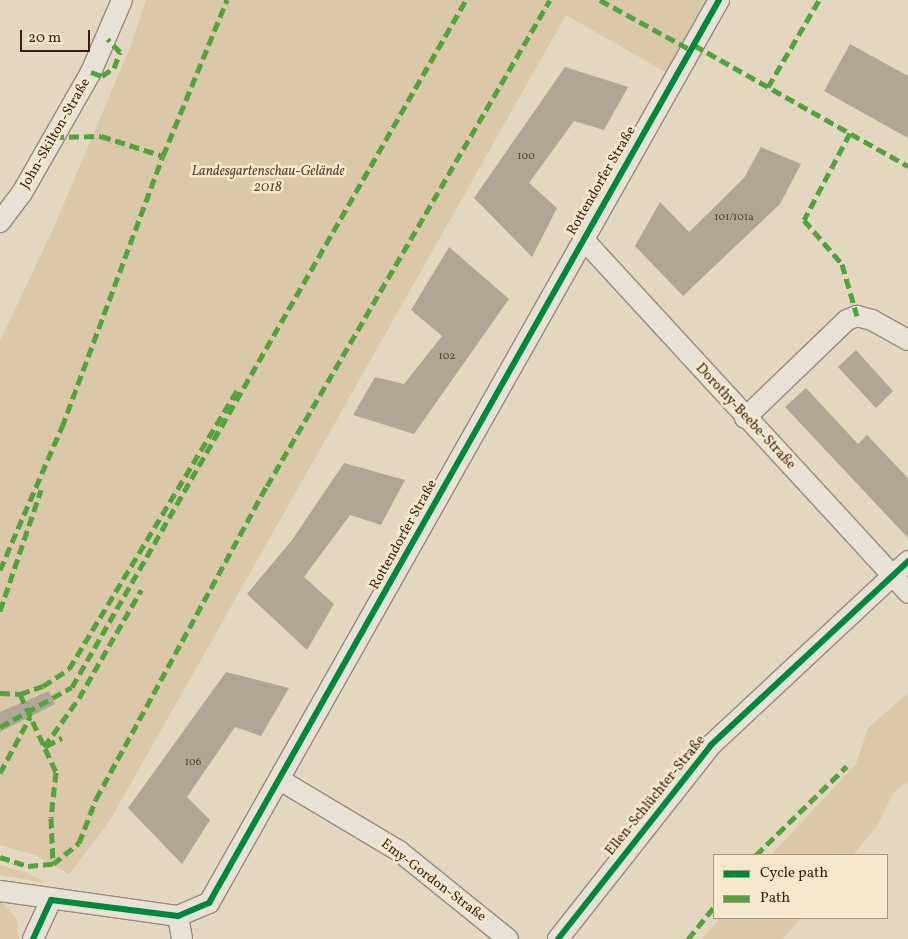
<!DOCTYPE html>
<html>
<head>
<meta charset="utf-8">
<style>
	body { margin:0 }
	#map { position:relative; width:908px; height:939px; overflow:hidden; background:#e3d7c0; font-family:Vollkorn,serif }
	div>[style] { position:absolute }
	.green>* { inset:0; background:#dac8a9 }
	.building>* { inset:0; background:#b0a696 }
	.roads { filter:drop-shadow(1px 0 #968c7d) drop-shadow(-1px 0 #968c7d) drop-shadow(0 1px #968c7d) drop-shadow(0 -1px #968c7d) }
	.street>* { height:20px; margin:-10px; padding:0 10px; transform-origin:10px; border-radius:10px; background:#e8e2d6 }
	.quiet>* { height:5px; margin-top:-2.5px; transform-origin:0; background:repeating-linear-gradient(90deg,#53a23e 0 10px,transparent 0 15px) }
	.cycleway>* { height:6px; margin:-3px; padding:0 3px; transform-origin:3px; border-radius:3px; background:#00873e }
	span { translate:-50% -50%; white-space:nowrap; text-align:center; line-height:1.15; -webkit-text-stroke:5px #f6e8cd; paint-order:stroke }
	.number-label { font-size:11px; color:#564030 }
	.number-label span { -webkit-text-stroke-width:0 }
	.street-label { font-size:14px; color:#381e0e }
	.park-label { font-size:14px; color:#5e4530; font-style:italic }
	.legend { position:absolute; left:713px; top:854px; width:175px; height:65px; box-sizing:border-box; background:#f6e8cd; border:1px solid #aa9781; margin:0; padding:6px 9px; list-style:none; font-size:15px; color:#381e0e }
	.legend li { display:flex; align-items:center; gap:10px; height:25px }
	.legend b { width:25px; border:1px solid #aa9781 }
	.scale { position:absolute; left:20px; top:30px; width:70px; height:22px; box-sizing:border-box; border:2px solid #381e0e; border-top:0; padding-left:6px; font-size:15px; line-height:18px; white-space:nowrap; color:#381e0e; -webkit-text-stroke:4px #f6e8cd; paint-order:stroke }
</style>
</head>
<body>
<div id="map">
	<div class="green">
		<i style="clip-path:polygon(146px 0,708px 0,667px 73px,566px 15px,109px 822px,69px 874px,35px 855px,0 845px,0 341px,54px 227px,131px 45px)"></i>
		<i style="clip-path:polygon(908px 693px,908px 781px,893px 793px,877px 826px,853px 855px,771px 855px,856px 764px,868px 728px)"></i>
		<i style="clip-path:polygon(0 865px,22px 871px,46px 883px,0 875px)"></i>
		<i style="clip-path:polygon(0 900px,16px 918px,19px 939px,0 939px)"></i>
		<i style="clip-path:polygon(720px 918px,801px 918px,783px 939px,702px 939px)"></i>
	</div>
	<div class="building">
		<i style="clip-path:polygon(850px 44px,908px 76px,908px 138px,824px 91px)"></i>
		<i style="clip-path:polygon(565px 67px,628px 87px,604px 130px,574px 121px,529px 183px,557px 208px,532px 257px,474px 198px)"></i>
		<i style="clip-path:polygon(761px 147px,801px 164px,780px 204px,683px 296px,635px 246px,660px 202px,689px 232px,744px 178px)"></i>
		<i style="clip-path:polygon(449px 247px,509px 299px,414px 434px,353px 415px,375px 377px,404px 384px,442px 336px,411px 310px)"></i>
		<i style="clip-path:polygon(856px 350px,893px 391px,876px 408px,838px 367px)"></i>
		<i style="clip-path:polygon(806px 388px,858px 444px,867px 435px,908px 478px,908px 538px,785px 407px)"></i>
		<i style="clip-path:polygon(344px 463px,405px 480px,381px 525px,350px 515px,304px 577px,334px 604px,307px 650px,247px 594px,292px 540px)"></i>
		<i style="clip-path:polygon(226px 672px,289px 688px,261px 736px,235px 727px,187px 797px,210px 820px,182px 864px,128px 808px)"></i>
		<i style="clip-path:polygon(49px 691px,55px 704px,0 732px,0 712px)"></i>
	</div>
	<div class="roads">
		<div class="street">
			<i style="left:0;top:222px;width:36px;rotate:-53deg"></i>
			<i style="left:22px;top:193px;width:139px;rotate:-60.3deg"></i>
			<i style="left:91px;top:72px;width:78px;rotate:-66.7deg"></i>
			<i style="left:583px;top:239px;width:481px;rotate:47.4deg"></i>
			<i style="left:745px;top:418px;width:141px;rotate:-43.9deg"></i>
			<i style="left:847px;top:320px;width:11px;rotate:-22deg"></i>
			<i style="left:857px;top:316px;width:16px;rotate:15deg"></i>
			<i style="left:872px;top:320px;width:41px;rotate:29.1deg"></i>
			<i style="left:280px;top:780px;width:139px;rotate:30.8deg"></i>
			<i style="left:399px;top:851px;width:140px;rotate:38.9deg"></i>
			<i style="left:0;top:891px;width:180px;rotate:8deg"></i>
			<i style="left:178px;top:916px;width:34px;rotate:-23deg"></i>
			<i style="left:209px;top:903px;width:1037px;rotate:-60.54deg"></i>
			<i style="left:178px;top:916px;width:23px;rotate:80deg"></i>
			<i style="left:33px;top:939px;width:43px;rotate:-65.2deg"></i>
			<i style="left:558px;top:939px;width:247px;rotate:-51.7deg"></i>
			<i style="left:711px;top:745px;width:270px;rotate:-43deg"></i>
		</div>
	</div>
	<div class="quiet">
		<i style="left:600px;top:0;width:104px;rotate:28.8deg"></i>
		<i style="left:694px;top:45px;width:246px;rotate:29.5deg"></i>
		<i style="left:91px;top:72px;width:12px;rotate:20deg"></i>
		<i style="left:102px;top:76px;width:14px;rotate:-34deg"></i>
		<i style="left:114px;top:68px;width:17px;rotate:-69deg"></i>
		<i style="left:120px;top:52px;width:18px;rotate:-133deg"></i>
		<i style="left:768px;top:87px;width:101px;rotate:-59.6deg"></i>
		<i style="left:850px;top:133px;width:98px;rotate:117.9deg"></i>
		<i style="left:804px;top:220px;width:58px;rotate:49.2deg"></i>
		<i style="left:842px;top:264px;width:54px;rotate:73.9deg"></i>
		<i style="left:54px;top:137px;width:47px;rotate:-1.2deg"></i>
		<i style="left:101px;top:136px;width:65px;rotate:17.9deg"></i>
		<i style="left:0;top:570px;width:156px;rotate:-66.6deg"></i>
		<i style="left:62px;top:427px;width:289px;rotate:-69.6deg"></i>
		<i style="left:163px;top:156px;width:169px;rotate:-67.7deg"></i>
		<i style="left:0;top:611px;width:128px;rotate:-71.3deg"></i>
		<i style="left:0;top:693px;width:20px;rotate:3deg"></i>
		<i style="left:20px;top:694px;width:24px;rotate:-19deg"></i>
		<i style="left:43px;top:686px;width:31px;rotate:-33deg"></i>
		<i style="left:69px;top:669px;width:325px;rotate:-58.9deg"></i>
		<i style="left:20px;top:694px;width:86px;rotate:65.2deg"></i>
		<i style="left:56px;top:772px;width:46px;rotate:96.2deg"></i>
		<i style="left:51px;top:818px;width:46px;rotate:87.5deg"></i>
		<i style="left:0;top:727px;width:82px;rotate:-29.1deg"></i>
		<i style="left:72px;top:687px;width:792px;rotate:-60.17deg"></i>
		<i style="left:46px;top:746px;width:18px;rotate:-27deg"></i>
		<i style="left:44px;top:747px;width:60px;rotate:-54.5deg"></i>
		<i style="left:79px;top:698px;width:125px;rotate:-60.1deg"></i>
		<i style="left:0;top:773px;width:64px;rotate:-61.8deg"></i>
		<i style="left:756px;top:855px;width:127px;rotate:-44.4deg"></i>
		<i style="left:0;top:857px;width:29px;rotate:18deg"></i>
		<i style="left:28px;top:866px;width:25px;rotate:-5deg"></i>
		<i style="left:53px;top:864px;width:33px;rotate:-39deg"></i>
		<i style="left:79px;top:843px;width:47px;rotate:-68.9deg"></i>
		<i style="left:96px;top:799px;width:357px;rotate:-61.4deg"></i>
		<i style="left:267px;top:486px;width:562px;rotate:-59.79deg"></i>
		<i style="left:688px;top:939px;width:41px;rotate:-50.9deg"></i>
	</div>
	<div class="cycleway">
		<i style="left:33px;top:939px;width:43px;rotate:-65.2deg"></i>
		<i style="left:51px;top:900px;width:128px;rotate:7.2deg"></i>
		<i style="left:178px;top:916px;width:34px;rotate:-23deg"></i>
		<i style="left:209px;top:903px;width:1037px;rotate:-60.54deg"></i>
		<i style="left:558px;top:939px;width:247px;rotate:-51.7deg"></i>
		<i style="left:711px;top:745px;width:270px;rotate:-43deg"></i>
	</div>
	<div class="number-label">
		<span style="left:526px;top:157px">100</span>
		<span style="left:734px;top:218px">101/101a</span>
		<span style="left:447px;top:357px">102</span>
		<span style="left:193px;top:763px">106</span>
	</div>
	<div class="street-label">
		<span style="left:56px;top:134px;rotate:-60deg">John-Skilton-Straße</span>
		<span style="left:602px;top:181px;rotate:-60deg">Rottendorfer Straße</span>
		<span style="left:745px;top:417px;rotate:47deg">Dorothy-Beebe-Straße</span>
		<span style="left:404px;top:535px;rotate:-61deg">Rottendorfer Straße</span>
		<span style="left:656px;top:796px;rotate:-51deg">Ellen-Schlüchter-Straße</span>
		<span style="left:433px;top:881px;rotate:37deg">Emy-Gordon-Straße</span>
	</div>
	<div class="park-label">
		<span style="left:268px;top:180px">Landesgartenschau-Gelände<br>2018</span>
	</div>
	<ul class="legend">
	<li><b style="height:6px;background:#00873e"></b>Cycle path</li>
	<li><b style="height:6px;background:#53a23e"></b>Path</li>
	</ul>
	<div class="scale">20 m</div>
</div>
</body>
</html>
